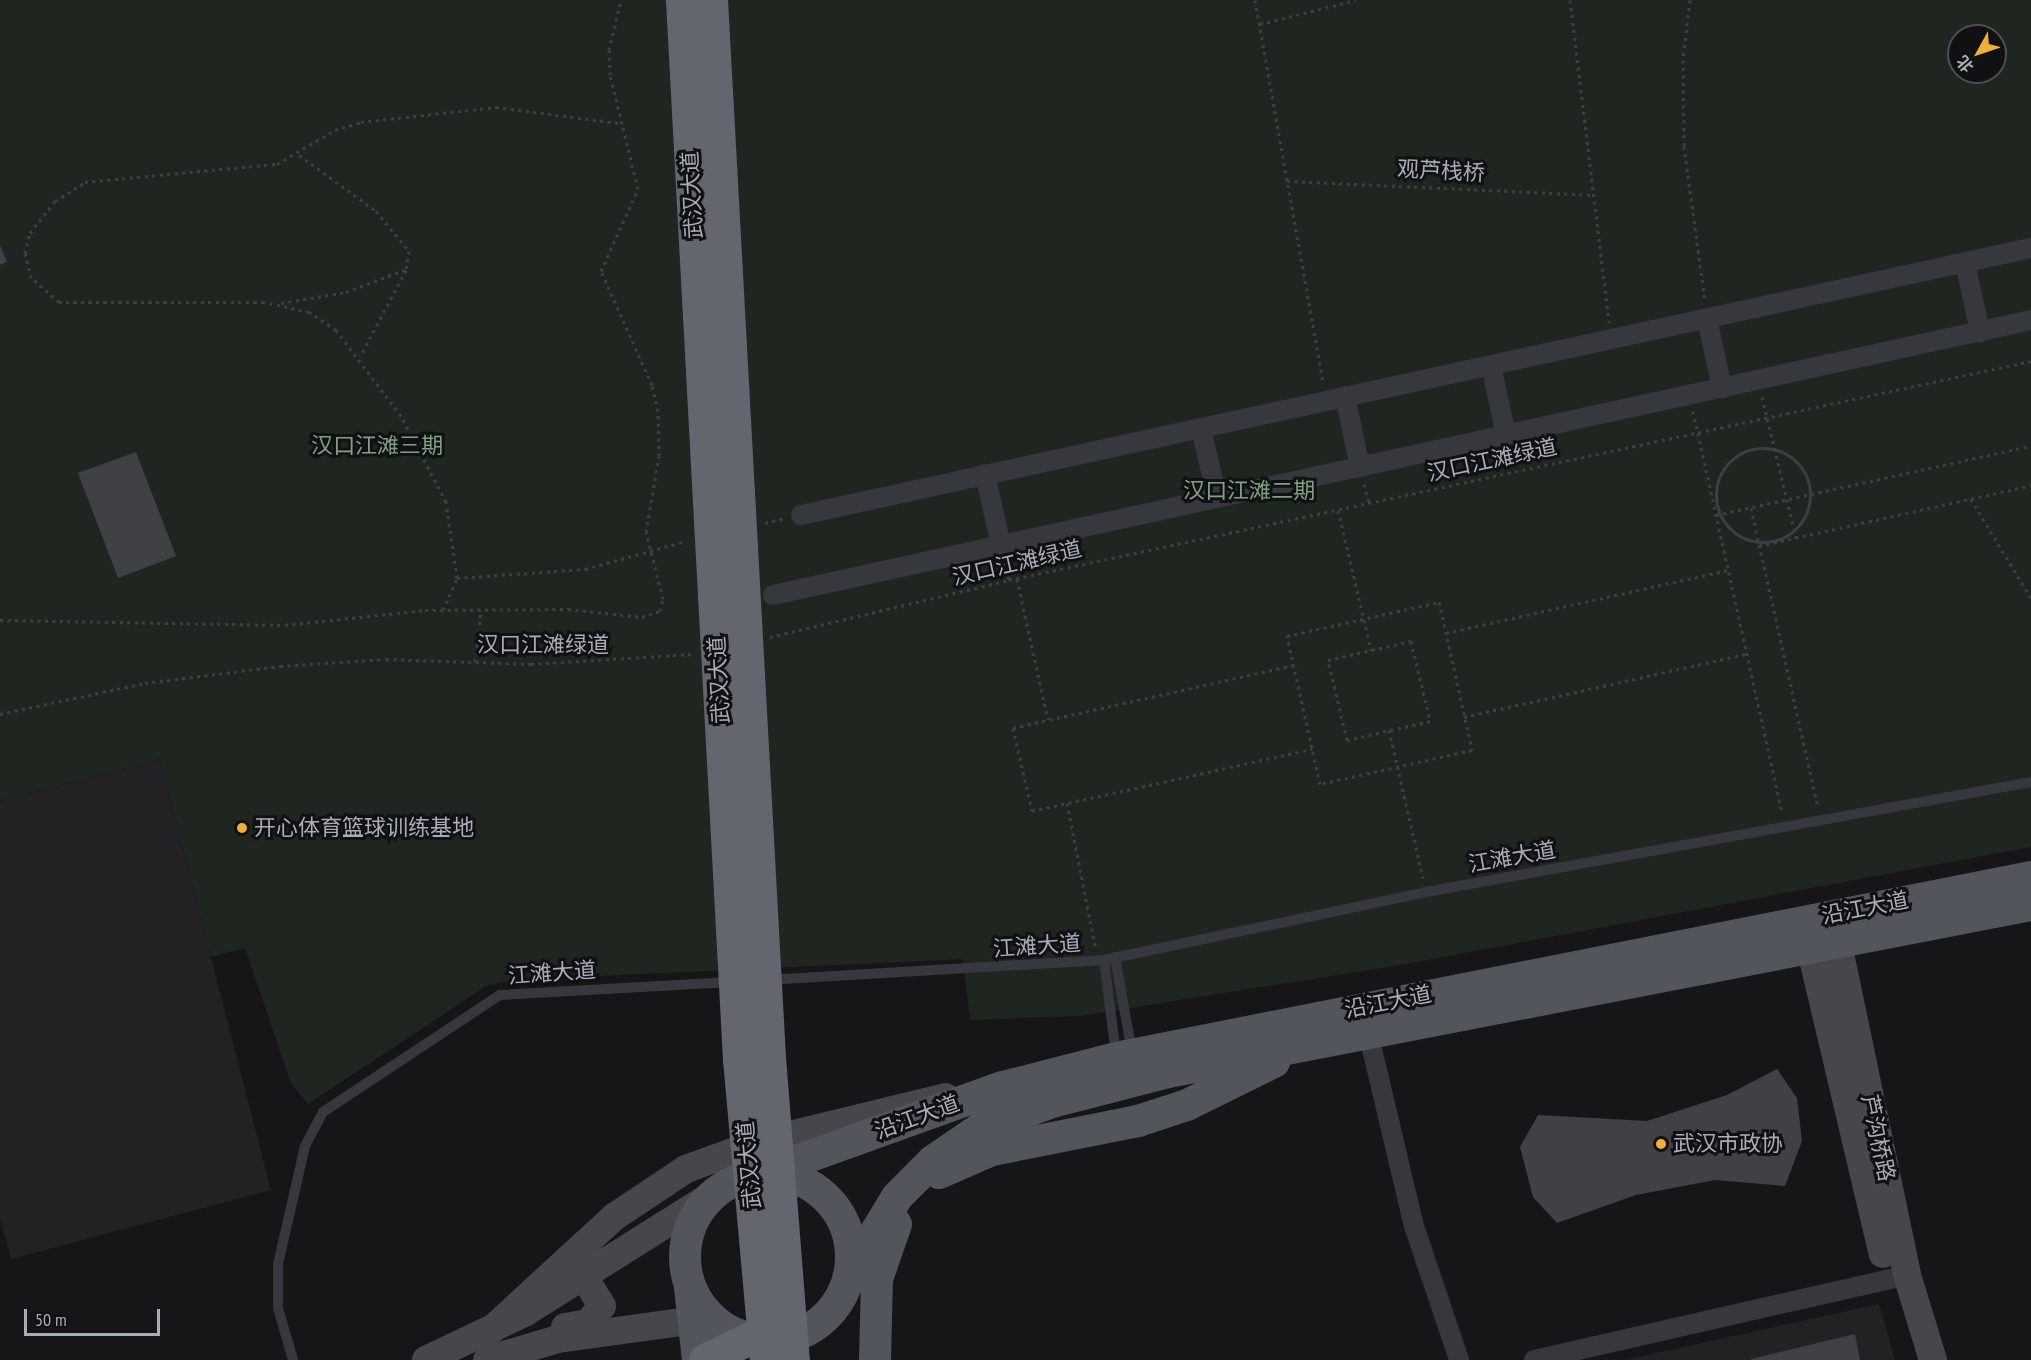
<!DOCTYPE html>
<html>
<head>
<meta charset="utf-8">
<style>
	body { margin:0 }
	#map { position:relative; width:2031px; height:1360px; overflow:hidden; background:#161618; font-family:"PT Sans Narrow","Noto Sans SC",sans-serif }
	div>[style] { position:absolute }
	.built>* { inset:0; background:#222225 }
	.green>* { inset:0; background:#1e261f }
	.building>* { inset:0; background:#404145 }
	.path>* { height:3px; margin-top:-1.5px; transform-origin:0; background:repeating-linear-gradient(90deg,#3d3f44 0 3px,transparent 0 7.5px) }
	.path>.ring { margin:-1.5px; padding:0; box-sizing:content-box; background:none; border:3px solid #3d3f44; border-radius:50% }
	.lane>* { height:10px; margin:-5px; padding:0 5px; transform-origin:5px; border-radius:5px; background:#37383d }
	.street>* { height:20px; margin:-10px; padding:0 10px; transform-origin:10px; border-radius:10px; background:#37383d }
	.secondary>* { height:28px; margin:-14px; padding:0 14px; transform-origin:14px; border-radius:14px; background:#45474d }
	.primary>* { height:32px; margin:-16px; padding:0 16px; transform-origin:16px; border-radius:16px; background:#53555c }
	.primary>.ring { margin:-16px; padding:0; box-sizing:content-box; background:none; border:32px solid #53555c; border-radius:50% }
	.highway>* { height:33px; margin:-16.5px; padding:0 16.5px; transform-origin:16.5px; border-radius:16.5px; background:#63666e }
	.highway-bridge>* { height:33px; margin:-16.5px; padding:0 16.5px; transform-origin:16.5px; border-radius:16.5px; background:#63666e }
	.dots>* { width:16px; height:16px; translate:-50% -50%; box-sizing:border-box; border:3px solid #111113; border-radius:50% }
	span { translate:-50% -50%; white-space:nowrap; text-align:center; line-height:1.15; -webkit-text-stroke:6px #111113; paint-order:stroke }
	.street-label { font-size:22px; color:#a8adb8 }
	.park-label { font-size:22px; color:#7fa381 }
	.poi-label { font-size:22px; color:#a8adb8 }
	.left { translate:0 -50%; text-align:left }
	.north { position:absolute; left:1947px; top:24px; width:60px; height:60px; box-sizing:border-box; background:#111113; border:2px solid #4d4f55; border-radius:50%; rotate:230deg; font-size:16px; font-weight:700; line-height:24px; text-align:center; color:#a8adb8 }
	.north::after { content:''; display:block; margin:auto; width:21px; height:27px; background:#f2b134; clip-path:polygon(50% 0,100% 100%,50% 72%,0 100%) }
	.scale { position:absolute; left:24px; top:1309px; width:136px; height:27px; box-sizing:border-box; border:3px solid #a8adb8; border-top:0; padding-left:8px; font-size:18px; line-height:21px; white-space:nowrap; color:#a8adb8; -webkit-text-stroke:4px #111113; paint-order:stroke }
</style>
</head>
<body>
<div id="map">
	<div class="built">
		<i style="clip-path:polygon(160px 759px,271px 1190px,11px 1259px,0 1219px,0 801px)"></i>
		<i style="clip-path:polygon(1879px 1304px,1895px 1360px,1625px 1360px)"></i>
	</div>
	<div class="green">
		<i style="clip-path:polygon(evenodd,0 0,2031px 0,2031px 847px,1406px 964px,1080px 1016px,970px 1020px,963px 959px,513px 980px,486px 986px,308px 1104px,291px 1083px,245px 948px,211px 957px,160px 759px,0 801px,0 0,1959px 36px,1995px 36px,1995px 72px,1959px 72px,1959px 36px)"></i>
	</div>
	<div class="building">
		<i style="clip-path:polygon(0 245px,7px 262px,0 265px)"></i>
		<i style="clip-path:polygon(136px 452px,176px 556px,118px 578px,78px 473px)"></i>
		<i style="clip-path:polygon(1777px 1069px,1797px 1098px,1802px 1141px,1785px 1186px,1715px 1180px,1636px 1195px,1557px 1223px,1533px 1197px,1520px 1147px,1538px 1115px,1647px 1121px,1727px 1095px)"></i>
		<i style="clip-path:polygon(1855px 1334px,1860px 1360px,1751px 1360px,1751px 1359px)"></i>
	</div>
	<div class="path">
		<i style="left:1255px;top:0;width:388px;rotate:79.9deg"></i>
		<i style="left:1570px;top:0;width:325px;rotate:83.1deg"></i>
		<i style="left:1690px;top:0;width:60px;rotate:96.7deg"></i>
		<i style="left:1683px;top:60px;width:86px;rotate:89.3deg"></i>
		<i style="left:1684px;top:146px;width:157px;rotate:82.3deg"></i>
		<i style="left:1260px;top:24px;width:99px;rotate:-14deg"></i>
		<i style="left:299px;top:155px;width:95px;rotate:36deg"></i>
		<i style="left:376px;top:211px;width:52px;rotate:50.5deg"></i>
		<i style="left:409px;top:251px;width:19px;rotate:99deg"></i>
		<i style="left:406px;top:270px;width:98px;rotate:117.9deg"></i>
		<i style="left:1287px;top:181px;width:306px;rotate:2.6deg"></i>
		<i style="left:281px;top:303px;width:66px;rotate:-9.6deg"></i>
		<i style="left:346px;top:292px;width:62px;rotate:-20.8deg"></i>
		<i style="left:1762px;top:397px;width:145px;rotate:76.4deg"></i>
		<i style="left:1693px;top:411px;width:411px;rotate:77.5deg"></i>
		<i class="ring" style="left:1716px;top:448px;width:91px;height:91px"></i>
		<i style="left:1364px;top:484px;width:20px;rotate:75deg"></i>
		<i style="left:1971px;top:499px;width:116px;rotate:58.8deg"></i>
		<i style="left:1751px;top:508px;width:306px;rotate:77.4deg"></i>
		<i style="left:1338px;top:510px;width:144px;rotate:76.7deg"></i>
		<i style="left:1716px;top:515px;width:322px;rotate:-12.4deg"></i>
		<i style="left:765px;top:523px;width:21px;rotate:-14deg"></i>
		<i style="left:1759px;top:546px;width:279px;rotate:-12.6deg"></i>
		<i style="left:1005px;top:562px;width:18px;rotate:77deg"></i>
		<i style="left:457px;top:578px;width:128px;rotate:-4deg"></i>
		<i style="left:585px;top:569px;width:105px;rotate:-15.5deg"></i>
		<i style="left:1017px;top:579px;width:144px;rotate:77.6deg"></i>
		<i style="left:1439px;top:602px;width:152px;rotate:77.4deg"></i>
		<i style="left:1472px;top:750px;width:156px;rotate:167.4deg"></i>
		<i style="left:1320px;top:784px;width:152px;rotate:-102.6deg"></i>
		<i style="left:1287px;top:636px;width:156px;rotate:-12.6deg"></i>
		<i style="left:443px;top:610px;width:35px;rotate:-66deg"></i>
		<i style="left:457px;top:578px;width:77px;rotate:-98.2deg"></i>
		<i style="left:446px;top:502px;width:97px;rotate:-117.6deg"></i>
		<i style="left:401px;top:416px;width:108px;rotate:-127.1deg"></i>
		<i style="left:336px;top:330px;width:32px;rotate:-146deg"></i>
		<i style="left:309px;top:312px;width:46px;rotate:-167.5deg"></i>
		<i style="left:264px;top:302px;width:205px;rotate:180deg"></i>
		<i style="left:59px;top:302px;width:37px;rotate:-139deg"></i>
		<i style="left:31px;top:278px;width:26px;rotate:-103deg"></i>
		<i style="left:25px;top:253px;width:21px;rotate:-76deg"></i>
		<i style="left:30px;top:233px;width:41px;rotate:-52deg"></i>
		<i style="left:55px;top:201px;width:36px;rotate:-32deg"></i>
		<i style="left:85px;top:182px;width:193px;rotate:-5.4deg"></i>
		<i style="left:277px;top:164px;width:67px;rotate:-30.4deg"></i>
		<i style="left:335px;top:130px;width:27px;rotate:-17deg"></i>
		<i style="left:361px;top:122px;width:136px;rotate:-6.3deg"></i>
		<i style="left:496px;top:107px;width:123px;rotate:7.5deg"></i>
		<i style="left:0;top:620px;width:285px;rotate:1deg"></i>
		<i style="left:285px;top:625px;width:141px;rotate:-6.1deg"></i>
		<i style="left:425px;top:610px;width:143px;rotate:-0.4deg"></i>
		<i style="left:568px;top:609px;width:74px;rotate:6.2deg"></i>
		<i style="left:642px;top:617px;width:19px;rotate:-18deg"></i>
		<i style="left:660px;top:611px;width:12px;rotate:-76deg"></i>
		<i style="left:663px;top:599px;width:69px;rotate:-104.2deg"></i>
		<i style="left:646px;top:532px;width:77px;rotate:-80.3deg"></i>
		<i style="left:659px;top:456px;width:45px;rotate:-91.3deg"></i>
		<i style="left:658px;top:411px;width:27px;rotate:-103deg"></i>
		<i style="left:652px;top:385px;width:125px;rotate:-114.1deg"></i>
		<i style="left:601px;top:271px;width:90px;rotate:-65.7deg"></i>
		<i style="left:638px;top:189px;width:117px;rotate:-103.8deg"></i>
		<i style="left:610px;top:75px;width:25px;rotate:-92deg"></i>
		<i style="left:609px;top:50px;width:51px;rotate:-76.5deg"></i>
		<i style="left:1446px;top:633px;width:289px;rotate:-12.6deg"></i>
		<i style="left:770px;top:637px;width:246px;rotate:-13.4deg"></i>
		<i style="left:1009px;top:580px;width:1045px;rotate:-12.09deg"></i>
		<i style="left:1411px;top:641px;width:82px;rotate:76.6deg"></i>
		<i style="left:1430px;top:721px;width:85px;rotate:167.1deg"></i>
		<i style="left:1347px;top:740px;width:82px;rotate:-103.4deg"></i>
		<i style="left:1328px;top:660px;width:85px;rotate:-12.9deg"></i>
		<i style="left:475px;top:662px;width:52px;rotate:-83.4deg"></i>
		<i style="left:1294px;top:665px;width:288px;rotate:167.4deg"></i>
		<i style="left:1013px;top:728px;width:85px;rotate:77.1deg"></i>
		<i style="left:1032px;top:811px;width:287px;rotate:-12.5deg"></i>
		<i style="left:0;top:714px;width:148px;rotate:-12.1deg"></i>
		<i style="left:145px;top:683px;width:136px;rotate:-7.2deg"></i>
		<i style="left:280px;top:666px;width:106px;rotate:-3.8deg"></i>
		<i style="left:386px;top:659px;width:145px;rotate:2deg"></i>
		<i style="left:531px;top:664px;width:162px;rotate:-3.5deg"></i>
		<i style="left:1464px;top:717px;width:290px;rotate:-12.6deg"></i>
		<i style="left:1389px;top:730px;width:152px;rotate:77.1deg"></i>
		<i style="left:1067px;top:803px;width:146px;rotate:78.9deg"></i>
	</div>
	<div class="lane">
		<i style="left:1115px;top:957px;width:97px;rotate:79.9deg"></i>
		<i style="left:1104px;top:960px;width:96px;rotate:82.8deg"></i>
		<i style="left:767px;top:980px;width:338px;rotate:-3.4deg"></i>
		<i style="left:1104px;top:960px;width:329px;rotate:-11.9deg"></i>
		<i style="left:1426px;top:892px;width:615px;rotate:-10.3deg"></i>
		<i style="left:293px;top:1360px;width:54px;rotate:-106.1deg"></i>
		<i style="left:278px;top:1308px;width:44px;rotate:-90deg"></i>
		<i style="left:278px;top:1264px;width:121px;rotate:-77.1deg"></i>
		<i style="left:305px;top:1146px;width:38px;rotate:-62deg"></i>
		<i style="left:323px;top:1112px;width:212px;rotate:-33.5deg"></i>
		<i style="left:500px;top:995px;width:231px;rotate:-3.2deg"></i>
	</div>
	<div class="street">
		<i style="left:1965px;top:262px;width:72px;rotate:77.9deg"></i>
		<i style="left:1707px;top:319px;width:71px;rotate:77.7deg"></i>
		<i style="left:1491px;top:366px;width:71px;rotate:77.7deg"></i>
		<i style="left:1345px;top:396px;width:73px;rotate:78.1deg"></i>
		<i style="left:1201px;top:428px;width:72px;rotate:77.1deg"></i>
		<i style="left:985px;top:474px;width:73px;rotate:77.3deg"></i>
		<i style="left:801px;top:515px;width:1259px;rotate:-12.25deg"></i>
		<i style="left:773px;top:595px;width:1288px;rotate:-12.33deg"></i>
		<i style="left:1368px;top:1032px;width:199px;rotate:76.7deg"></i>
		<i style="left:1414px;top:1226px;width:141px;rotate:71.4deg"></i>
		<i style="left:1534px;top:1360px;width:383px;rotate:-12.8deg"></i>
	</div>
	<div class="secondary">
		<i style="left:1833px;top:920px;width:363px;rotate:78.2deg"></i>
		<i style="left:1907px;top:1275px;width:89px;rotate:73deg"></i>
		<i style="left:1805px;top:925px;width:338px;rotate:76.7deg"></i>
		<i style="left:565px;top:1327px;width:23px;rotate:-10deg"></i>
		<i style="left:588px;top:1323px;width:22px;rotate:-51deg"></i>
		<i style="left:602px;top:1306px;width:34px;rotate:-122deg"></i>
		<i style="left:489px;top:1332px;width:170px;rotate:-42.6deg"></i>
		<i style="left:614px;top:1217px;width:87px;rotate:-33.7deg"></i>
		<i style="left:686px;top:1169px;width:76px;rotate:-20.1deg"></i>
		<i style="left:757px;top:1143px;width:194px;rotate:-13.7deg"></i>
		<i style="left:426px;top:1360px;width:111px;rotate:-25.6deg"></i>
		<i style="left:526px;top:1312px;width:227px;rotate:-32.2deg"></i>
		<i style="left:487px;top:1360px;width:74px;rotate:-16.5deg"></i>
		<i style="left:558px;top:1339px;width:155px;rotate:-7.8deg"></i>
	</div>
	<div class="primary">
		<i style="left:939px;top:1173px;width:58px;rotate:-23.5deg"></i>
		<i style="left:992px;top:1150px;width:149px;rotate:-11.2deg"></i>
		<i style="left:1138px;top:1121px;width:52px;rotate:-18.1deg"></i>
		<i style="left:1187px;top:1105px;width:97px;rotate:-26.3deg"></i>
		<i class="ring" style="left:685px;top:1174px;width:134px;height:134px"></i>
		<i style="left:758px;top:1175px;width:260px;rotate:-19.8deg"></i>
		<i style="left:1003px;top:1087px;width:117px;rotate:-14.4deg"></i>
		<i style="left:1116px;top:1058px;width:933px;rotate:-11.19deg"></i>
		<i style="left:849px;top:1276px;width:92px;rotate:-58.7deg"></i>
		<i style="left:897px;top:1197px;width:51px;rotate:-45deg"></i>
		<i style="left:933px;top:1161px;width:58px;rotate:-34.5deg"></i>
		<i style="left:981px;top:1128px;width:76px;rotate:-20.1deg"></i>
		<i style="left:1052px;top:1102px;width:120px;rotate:-14.5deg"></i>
		<i style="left:1168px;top:1072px;width:879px;rotate:-10.95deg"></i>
		<i style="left:690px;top:1288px;width:72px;rotate:83.7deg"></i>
		<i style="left:875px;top:1360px;width:81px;rotate:-88.6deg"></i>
		<i style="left:877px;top:1279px;width:58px;rotate:-70.9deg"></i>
	</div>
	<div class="highway">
		<i style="left:705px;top:1360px;width:50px;rotate:-26.1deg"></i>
	</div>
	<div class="highway-bridge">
		<i style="left:682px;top:0;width:1061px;rotate:86.92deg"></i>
		<i style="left:739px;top:1059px;width:302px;rotate:84.9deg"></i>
		<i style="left:711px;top:0;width:1059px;rotate:86.86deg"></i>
		<i style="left:769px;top:1057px;width:304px;rotate:85.5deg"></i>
	</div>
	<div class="dots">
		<i style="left:242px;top:828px;background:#f2b134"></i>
		<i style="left:1661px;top:1144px;background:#f2b134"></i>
	</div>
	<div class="street-label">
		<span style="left:1441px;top:171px;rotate:3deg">观芦栈桥</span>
		<span style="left:692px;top:195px;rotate:-93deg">武汉大道</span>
		<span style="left:1492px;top:460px;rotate:-12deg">汉口江滩绿道</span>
		<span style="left:1017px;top:563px;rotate:-13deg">汉口江滩绿道</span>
		<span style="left:543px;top:645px">汉口江滩绿道</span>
		<span style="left:719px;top:680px;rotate:-93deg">武汉大道</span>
		<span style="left:1512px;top:857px;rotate:-10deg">江滩大道</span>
		<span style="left:1865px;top:908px;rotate:-11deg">沿江大道</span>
		<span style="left:1037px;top:946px;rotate:-4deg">江滩大道</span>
		<span style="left:552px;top:973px;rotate:-4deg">江滩大道</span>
		<span style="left:1388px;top:1002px;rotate:-11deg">沿江大道</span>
		<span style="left:917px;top:1117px;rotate:-20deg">沿江大道</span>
		<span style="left:1878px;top:1138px;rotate:78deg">芦沟桥路</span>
		<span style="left:749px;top:1165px;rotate:-95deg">武汉大道</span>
	</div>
	<div class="park-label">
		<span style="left:377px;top:446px">汉口江滩三期</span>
		<span style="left:1249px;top:491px">汉口江滩二期</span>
	</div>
	<div class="poi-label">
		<span class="left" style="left:254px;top:828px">开心体育篮球训练基地</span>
		<span class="left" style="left:1673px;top:1144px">武汉市政协</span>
	</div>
	<div class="north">北</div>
	<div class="scale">50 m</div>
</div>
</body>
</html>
